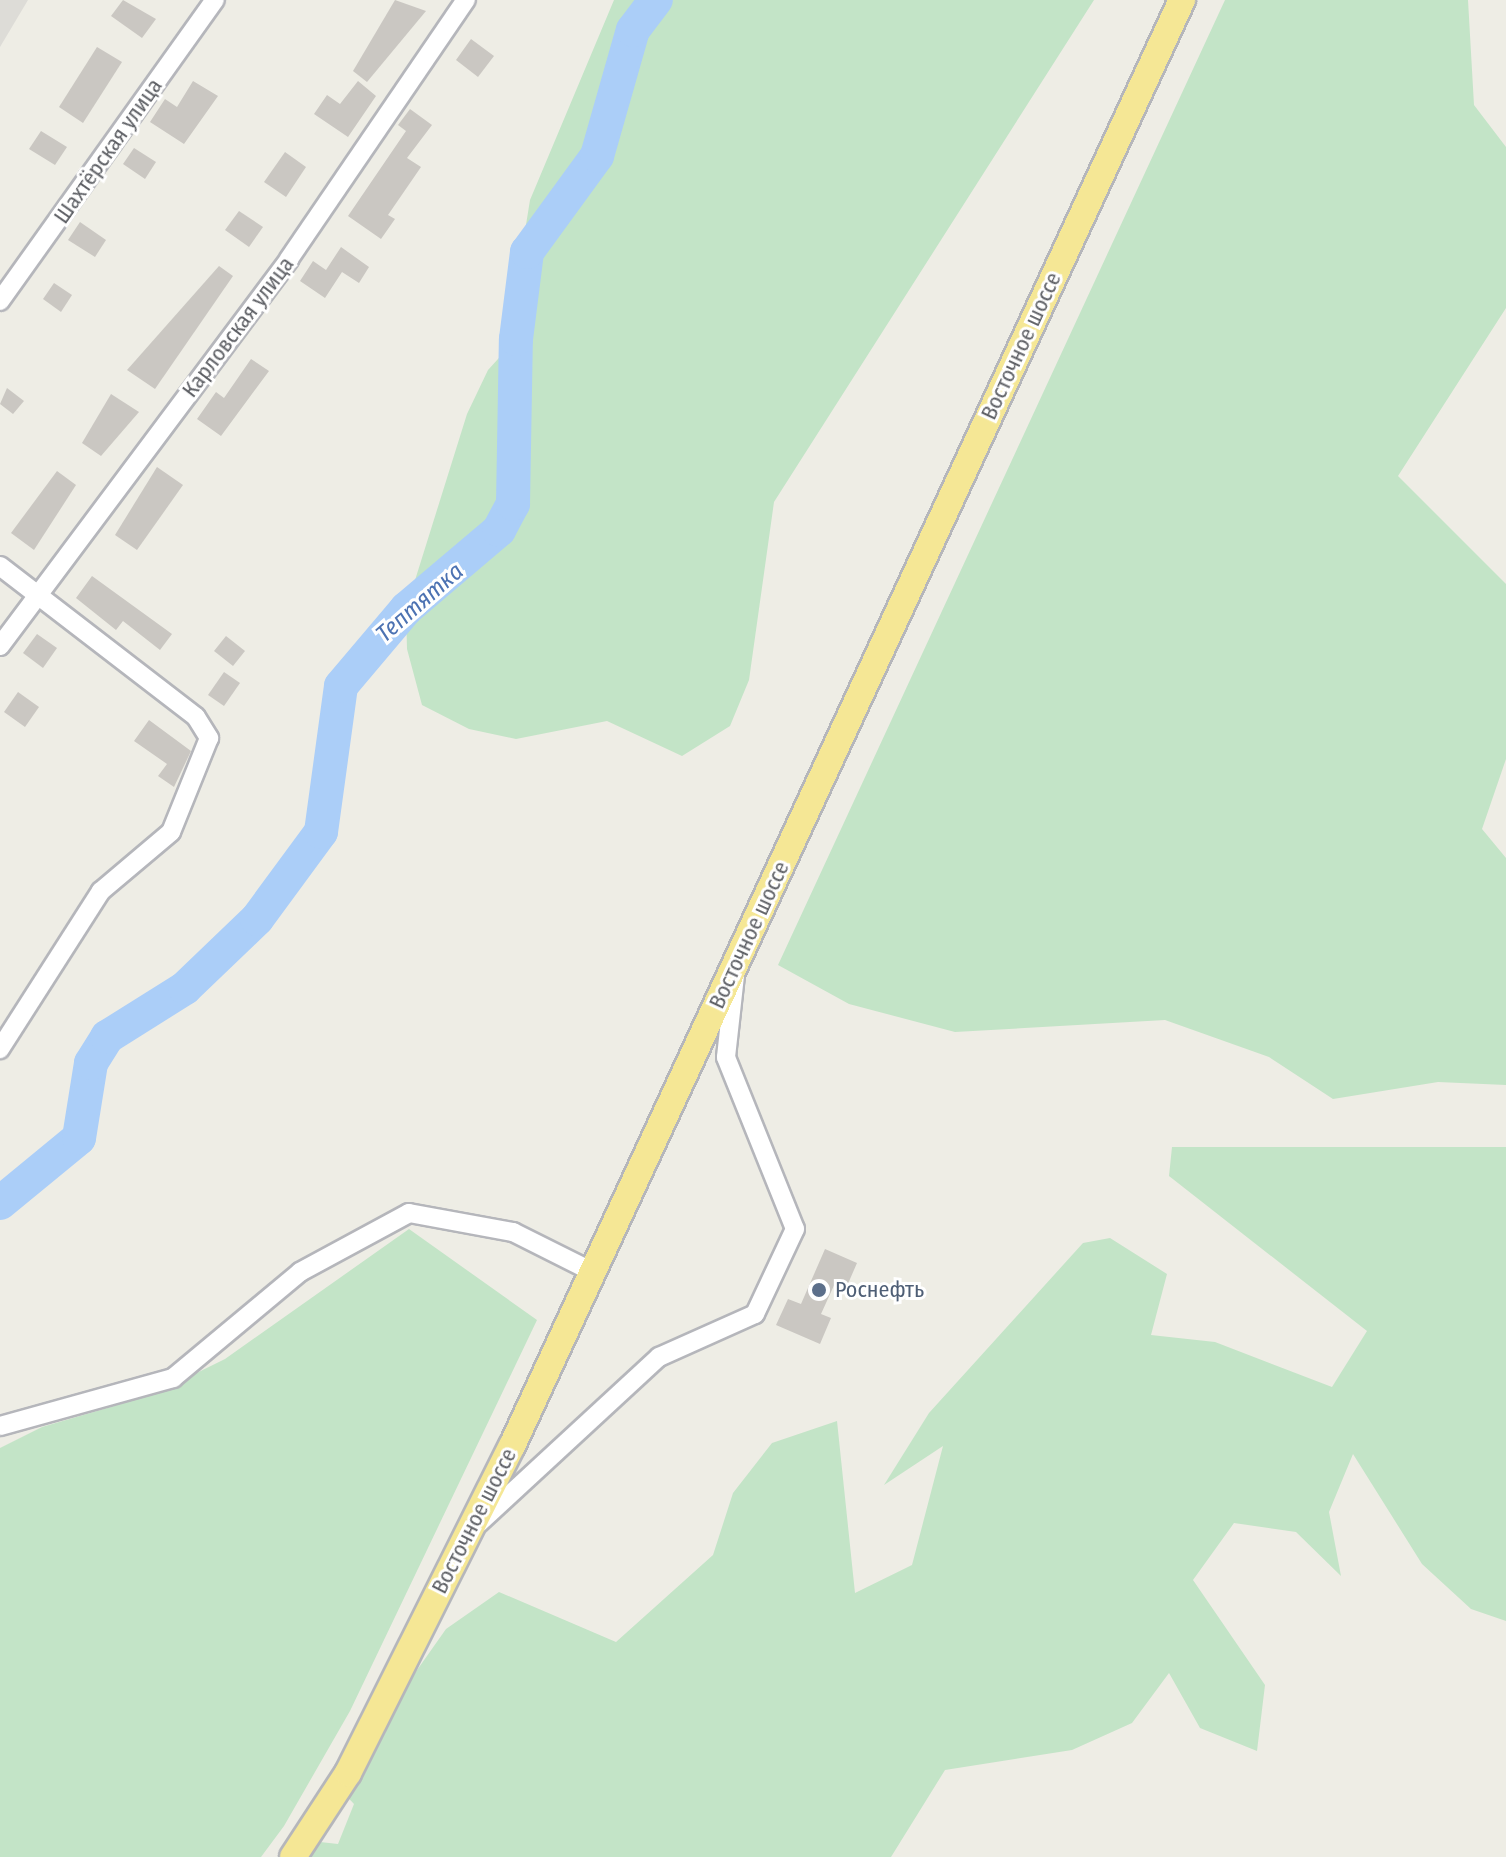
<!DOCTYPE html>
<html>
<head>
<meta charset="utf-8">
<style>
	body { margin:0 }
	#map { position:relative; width:1506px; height:1857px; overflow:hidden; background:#eeede5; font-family:"Fira Sans Condensed",sans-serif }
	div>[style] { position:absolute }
	.industrial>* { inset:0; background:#dddcd7 }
	.green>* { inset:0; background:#c3e4c7 }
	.river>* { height:34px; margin:-17px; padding:0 17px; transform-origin:17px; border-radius:17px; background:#abcef8 }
	.building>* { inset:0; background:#cac7c2 }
	.roads { filter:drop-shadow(2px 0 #b5b6bb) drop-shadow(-2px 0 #b5b6bb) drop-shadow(0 2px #b5b6bb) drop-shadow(0 -2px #b5b6bb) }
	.minor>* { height:18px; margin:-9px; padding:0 9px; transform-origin:9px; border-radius:9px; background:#fff }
	.highway>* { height:26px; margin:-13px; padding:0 13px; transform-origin:13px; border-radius:13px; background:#f5e795 }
	.dots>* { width:22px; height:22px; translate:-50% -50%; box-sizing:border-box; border:4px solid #fff; border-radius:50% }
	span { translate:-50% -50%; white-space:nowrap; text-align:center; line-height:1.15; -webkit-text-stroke:6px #fff; paint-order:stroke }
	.street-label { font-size:22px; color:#5d5f64 }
	.service-label { font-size:22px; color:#4e5e75 }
	.left { translate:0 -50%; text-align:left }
	.water-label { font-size:24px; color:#4c72b2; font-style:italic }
</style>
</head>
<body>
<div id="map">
	<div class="industrial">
		<i style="clip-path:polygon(0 0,28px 0,0 47px)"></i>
	</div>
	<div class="green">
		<i style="clip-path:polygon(614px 0,1094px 0,774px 502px,749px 680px,730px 726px,682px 756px,607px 721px,516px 739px,469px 729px,422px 705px,407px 649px,406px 609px,467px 414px,488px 370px,516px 339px,515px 293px,530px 200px)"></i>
		<i style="clip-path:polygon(1225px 0,1468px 0,1474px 105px,1506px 147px,1506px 308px,1398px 476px,1506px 584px,1506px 759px,1482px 829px,1506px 858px,1506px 1085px,1438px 1082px,1333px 1099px,1269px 1057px,1165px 1020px,955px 1032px,849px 1004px,778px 965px)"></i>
		<i style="clip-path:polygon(1172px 1147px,1506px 1147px,1506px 1621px,1471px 1609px,1422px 1564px,1353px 1454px,1329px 1512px,1341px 1576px,1296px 1532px,1234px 1523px,1193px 1580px,1265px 1685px,1257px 1751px,1200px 1728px,1169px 1673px,1132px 1723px,1072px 1750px,945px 1770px,891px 1857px,287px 1857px,302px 1840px,338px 1844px,354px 1804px,336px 1785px,446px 1629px,499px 1592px,616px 1642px,713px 1555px,733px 1493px,772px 1443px,837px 1421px,855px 1593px,912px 1565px,943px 1446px,884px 1485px,929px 1413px,1083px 1243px,1110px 1238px,1167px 1274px,1151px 1335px,1215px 1342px,1332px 1387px,1367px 1331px,1169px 1176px)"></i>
		<i style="clip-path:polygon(409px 1229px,537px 1320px,350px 1711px,284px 1826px,261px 1857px,0 1857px,0 1448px,42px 1427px,152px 1395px,225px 1359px)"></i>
	</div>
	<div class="river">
		<i style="left:0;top:1203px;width:102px;rotate:-39.4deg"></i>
		<i style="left:79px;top:1138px;width:76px;rotate:-80.9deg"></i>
		<i style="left:91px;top:1063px;width:31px;rotate:-58deg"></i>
		<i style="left:107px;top:1037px;width:92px;rotate:-32.1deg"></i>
		<i style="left:185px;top:988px;width:100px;rotate:-43.8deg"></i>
		<i style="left:257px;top:919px;width:108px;rotate:-53.7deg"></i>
		<i style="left:321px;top:832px;width:147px;rotate:-82.2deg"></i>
		<i style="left:341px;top:686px;width:101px;rotate:-49.8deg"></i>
		<i style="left:406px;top:609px;width:122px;rotate:-40.3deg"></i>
		<i style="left:499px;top:530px;width:30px;rotate:-62deg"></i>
		<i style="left:513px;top:504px;width:165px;rotate:-89deg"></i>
		<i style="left:516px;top:339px;width:88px;rotate:-82.8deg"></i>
		<i style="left:527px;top:252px;width:119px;rotate:-53.9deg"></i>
		<i style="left:597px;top:156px;width:131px;rotate:-74.1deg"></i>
		<i style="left:633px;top:30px;width:38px;rotate:-53deg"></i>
	</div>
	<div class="building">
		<i style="clip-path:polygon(123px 0,156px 19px,142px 38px,111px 16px)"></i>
		<i style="clip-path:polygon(395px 0,426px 11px,367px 82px,353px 71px)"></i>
		<i style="clip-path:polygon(471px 39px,494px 56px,478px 77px,456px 60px)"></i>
		<i style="clip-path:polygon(97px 47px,122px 62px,83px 123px,59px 107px)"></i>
		<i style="clip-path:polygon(193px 81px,218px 96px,184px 144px,150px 122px,165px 99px,177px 107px)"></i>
		<i style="clip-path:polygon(358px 81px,376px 96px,348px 137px,314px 114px,327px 95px,340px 104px)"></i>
		<i style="clip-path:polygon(410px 109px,432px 125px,407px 158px,421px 167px,388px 215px,395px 219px,381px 239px,348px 216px,406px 131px,398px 125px)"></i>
		<i style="clip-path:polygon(41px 131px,67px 147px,55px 165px,29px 149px)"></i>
		<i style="clip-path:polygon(134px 148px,156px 162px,145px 179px,123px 164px)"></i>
		<i style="clip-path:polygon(285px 152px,306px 167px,286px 197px,264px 182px)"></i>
		<i style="clip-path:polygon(239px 211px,263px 227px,249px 247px,225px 230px)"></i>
		<i style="clip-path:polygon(80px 222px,106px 240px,95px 257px,68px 240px)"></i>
		<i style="clip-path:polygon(341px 247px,369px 267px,359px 283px,342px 272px,325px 298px,300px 281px,313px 261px,326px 270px)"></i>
		<i style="clip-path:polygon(219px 266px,233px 276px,155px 389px,127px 370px)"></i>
		<i style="clip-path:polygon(54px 283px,72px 295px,61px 312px,43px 299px)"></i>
		<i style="clip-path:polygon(251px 359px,269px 371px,221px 436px,197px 419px,216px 392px,224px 398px)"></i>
		<i style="clip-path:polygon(7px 388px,24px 401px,13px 414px,0 404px)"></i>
		<i style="clip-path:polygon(111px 394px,139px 412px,101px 456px,82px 443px)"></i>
		<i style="clip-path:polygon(157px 467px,183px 485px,137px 550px,115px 535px)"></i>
		<i style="clip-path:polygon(57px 471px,76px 485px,34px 550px,11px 533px)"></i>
		<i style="clip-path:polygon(92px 576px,172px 634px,160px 650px,123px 621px,116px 630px,76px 598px)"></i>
		<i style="clip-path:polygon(37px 634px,57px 648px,43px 668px,23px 653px)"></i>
		<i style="clip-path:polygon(226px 636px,245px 651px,233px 666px,214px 651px)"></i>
		<i style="clip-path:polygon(224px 672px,240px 683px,224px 706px,208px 695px)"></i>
		<i style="clip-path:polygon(18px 692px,39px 707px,25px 727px,4px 712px)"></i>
		<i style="clip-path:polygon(149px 720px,191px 751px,174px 787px,158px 776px,167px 764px,134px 741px)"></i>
		<i style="clip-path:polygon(825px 1249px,857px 1263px,847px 1286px,836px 1281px,821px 1314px,831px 1318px,820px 1344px,776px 1325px,788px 1299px,801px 1304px)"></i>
	</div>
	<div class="roads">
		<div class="minor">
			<i style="left:0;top:301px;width:370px;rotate:-54.5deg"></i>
			<i style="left:0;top:566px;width:247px;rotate:37.6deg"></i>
			<i style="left:196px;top:717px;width:25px;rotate:58deg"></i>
			<i style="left:209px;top:738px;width:101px;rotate:112deg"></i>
			<i style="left:171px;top:832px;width:92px;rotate:139.9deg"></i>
			<i style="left:101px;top:891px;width:188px;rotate:122.6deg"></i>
			<i style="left:0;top:646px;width:483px;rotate:-53.2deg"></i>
			<i style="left:289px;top:259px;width:314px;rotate:-55.7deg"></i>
			<i style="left:0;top:1426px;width:180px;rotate:-15.5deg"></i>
			<i style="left:173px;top:1378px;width:165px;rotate:-39.8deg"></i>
			<i style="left:300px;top:1272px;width:124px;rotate:-28.4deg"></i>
			<i style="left:409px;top:1213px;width:106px;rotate:10.4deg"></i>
			<i style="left:513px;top:1232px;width:89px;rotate:26.6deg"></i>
			<i style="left:479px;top:1523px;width:245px;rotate:-42.7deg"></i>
			<i style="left:659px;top:1357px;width:105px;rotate:-24.1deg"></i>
			<i style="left:755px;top:1314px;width:94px;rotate:-64.8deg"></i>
			<i style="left:795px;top:1229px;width:185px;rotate:-111.9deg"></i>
			<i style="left:726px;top:1057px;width:81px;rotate:-83.7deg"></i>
		</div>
		<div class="highway">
			<i style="left:293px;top:1857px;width:100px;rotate:-56.8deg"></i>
			<i style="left:348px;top:1773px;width:366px;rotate:-63.4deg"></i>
			<i style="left:512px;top:1446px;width:1594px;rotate:-65.14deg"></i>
		</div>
	</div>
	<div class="dots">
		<i style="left:819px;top:1290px;background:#5c6f8a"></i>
	</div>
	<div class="street-label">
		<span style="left:108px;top:151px;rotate:-55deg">Шахтёрская улица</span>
		<span style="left:238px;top:327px;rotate:-53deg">Карловская улица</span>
		<span style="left:1021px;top:346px;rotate:-65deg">Восточное шоссе</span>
		<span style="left:749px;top:935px;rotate:-65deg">Восточное шоссе</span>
		<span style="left:474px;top:1521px;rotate:-63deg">Восточное шоссе</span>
	</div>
	<div class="service-label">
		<span class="left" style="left:835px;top:1290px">Роснефть</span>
	</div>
	<div class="water-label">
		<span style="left:420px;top:603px;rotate:-41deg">Тептятка</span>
	</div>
</div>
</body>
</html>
